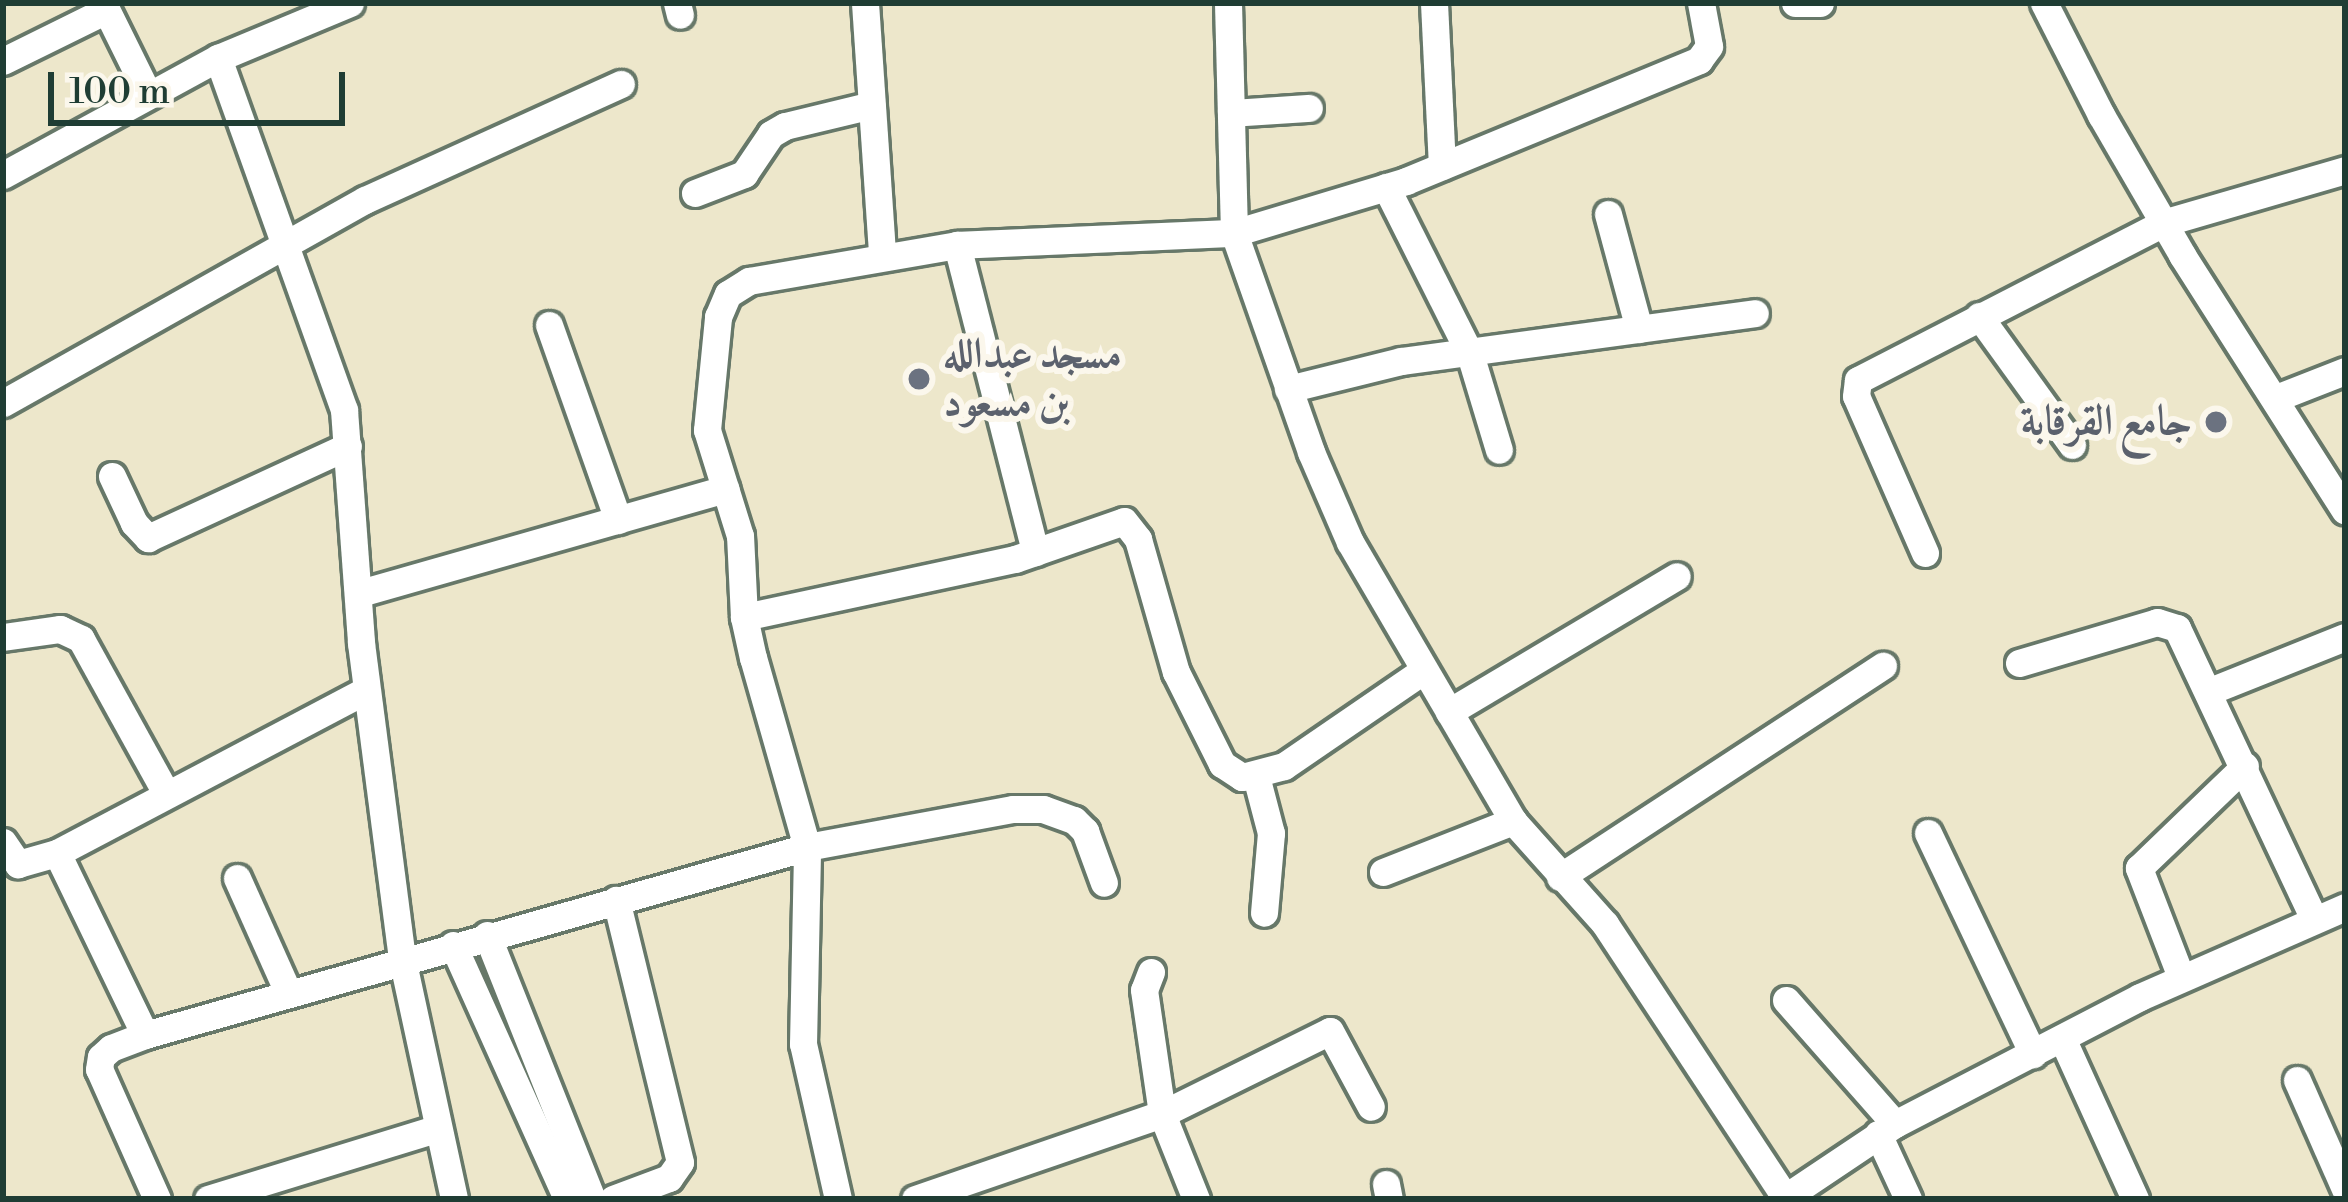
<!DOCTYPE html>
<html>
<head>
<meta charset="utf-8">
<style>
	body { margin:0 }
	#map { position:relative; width:2348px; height:1202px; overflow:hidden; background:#ede7cb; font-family:"Libre Bodoni",Amiri,serif }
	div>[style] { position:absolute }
	.roads { filter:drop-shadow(3px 0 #677869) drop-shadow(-3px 0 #677869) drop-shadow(0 3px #677869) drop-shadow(0 -3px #677869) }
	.minor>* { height:27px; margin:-13.5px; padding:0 13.5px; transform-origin:13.5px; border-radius:13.5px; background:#fff }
	.dots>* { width:33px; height:33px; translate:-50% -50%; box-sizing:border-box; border:6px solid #fbf7ec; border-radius:50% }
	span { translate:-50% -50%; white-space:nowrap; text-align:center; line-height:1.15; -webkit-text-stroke:12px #fbf7ec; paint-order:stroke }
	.worship-label { font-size:42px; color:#5b616d; font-weight:700 }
	.left { translate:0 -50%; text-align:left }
	.right { translate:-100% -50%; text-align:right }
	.frame { position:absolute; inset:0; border:6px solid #1f3d34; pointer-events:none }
	.scale { position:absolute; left:48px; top:72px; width:297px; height:54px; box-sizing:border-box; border:6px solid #1f3d34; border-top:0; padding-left:15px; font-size:36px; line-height:42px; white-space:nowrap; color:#1f3d34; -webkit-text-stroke:9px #fbf7ec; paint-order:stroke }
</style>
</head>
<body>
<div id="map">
	<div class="roads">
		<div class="minor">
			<i style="left:103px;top:3px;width:102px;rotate:63.7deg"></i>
			<i style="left:677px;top:3px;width:12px;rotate:76deg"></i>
			<i style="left:865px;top:3px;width:253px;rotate:86.1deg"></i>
			<i style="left:1228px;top:3px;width:230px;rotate:88.5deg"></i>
			<i style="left:1234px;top:233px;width:232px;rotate:70.6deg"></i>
			<i style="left:1311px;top:452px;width:98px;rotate:66.6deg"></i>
			<i style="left:1350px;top:542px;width:323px;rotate:59.7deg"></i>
			<i style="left:1513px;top:821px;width:138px;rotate:48.2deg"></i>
			<i style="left:1605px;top:924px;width:327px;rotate:56.6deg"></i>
			<i style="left:1434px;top:3px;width:163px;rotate:87.2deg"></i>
			<i style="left:1795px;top:3px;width:25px"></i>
			<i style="left:2044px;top:3px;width:126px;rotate:63deg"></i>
			<i style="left:2101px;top:115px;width:162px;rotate:59.9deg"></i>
			<i style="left:2182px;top:255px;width:303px;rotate:57.5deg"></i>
			<i style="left:218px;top:58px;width:374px;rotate:70.3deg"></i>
			<i style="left:344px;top:410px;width:234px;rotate:85.8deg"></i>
			<i style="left:361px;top:643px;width:318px;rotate:82.6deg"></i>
			<i style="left:402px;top:958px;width:247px;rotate:77.8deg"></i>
			<i style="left:3px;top:61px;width:115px;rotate:-26.3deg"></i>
			<i style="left:1231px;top:113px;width:78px;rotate:-3.7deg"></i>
			<i style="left:3px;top:175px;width:245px;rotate:-28.6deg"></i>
			<i style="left:218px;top:58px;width:143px;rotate:-22.6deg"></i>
			<i style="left:1386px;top:187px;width:187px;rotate:63.3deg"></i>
			<i style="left:1470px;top:354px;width:100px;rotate:73.2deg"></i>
			<i style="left:695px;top:193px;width:53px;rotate:-21.2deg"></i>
			<i style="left:744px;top:174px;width:48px;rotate:-56deg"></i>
			<i style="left:771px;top:134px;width:16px;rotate:-30deg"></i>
			<i style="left:785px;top:126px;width:89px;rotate:-13.6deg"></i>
			<i style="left:1608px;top:214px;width:119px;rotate:74.9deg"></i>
			<i style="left:957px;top:245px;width:317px;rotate:75.7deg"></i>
			<i style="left:1979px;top:316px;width:159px;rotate:54.2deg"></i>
			<i style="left:549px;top:325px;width:207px;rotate:70.5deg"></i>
			<i style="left:1288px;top:389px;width:116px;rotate:-13.9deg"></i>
			<i style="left:1401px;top:361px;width:357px;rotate:-7.7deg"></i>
			<i style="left:2276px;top:398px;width:74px;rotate:-21.4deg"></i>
			<i style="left:3px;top:403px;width:415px;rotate:-29.3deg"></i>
			<i style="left:365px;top:200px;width:281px;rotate:-24.4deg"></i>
			<i style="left:112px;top:476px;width:52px;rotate:64.9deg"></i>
			<i style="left:134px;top:523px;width:21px;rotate:47deg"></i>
			<i style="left:148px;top:538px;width:220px;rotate:-24.7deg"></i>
			<i style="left:1925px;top:553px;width:171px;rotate:-113.7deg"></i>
			<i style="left:1856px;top:396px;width:16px;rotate:-83deg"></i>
			<i style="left:1858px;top:380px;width:343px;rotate:-27.2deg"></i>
			<i style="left:2163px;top:223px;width:190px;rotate:-16.2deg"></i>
			<i style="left:360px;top:593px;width:380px;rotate:-15.9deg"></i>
			<i style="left:744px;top:617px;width:277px;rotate:-12.1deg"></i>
			<i style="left:1015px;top:559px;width:115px;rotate:-19.2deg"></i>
			<i style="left:1124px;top:521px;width:23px;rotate:52deg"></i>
			<i style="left:1138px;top:539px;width:138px;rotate:74.1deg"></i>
			<i style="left:1176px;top:672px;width:103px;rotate:63.4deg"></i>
			<i style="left:1222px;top:764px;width:24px;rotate:33deg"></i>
			<i style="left:1242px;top:777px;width:43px;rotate:-14.7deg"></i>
			<i style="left:1284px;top:766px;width:168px;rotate:-34.4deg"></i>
			<i style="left:3px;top:637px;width:58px;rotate:-8deg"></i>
			<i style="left:60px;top:629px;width:23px;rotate:25deg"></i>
			<i style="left:81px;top:639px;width:176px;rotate:61.1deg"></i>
			<i style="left:2019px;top:663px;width:144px;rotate:-16.5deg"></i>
			<i style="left:2157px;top:622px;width:21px;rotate:17deg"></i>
			<i style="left:2177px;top:628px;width:322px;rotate:64.8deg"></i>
			<i style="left:2210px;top:691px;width:145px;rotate:-21.8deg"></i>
			<i style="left:1449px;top:712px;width:265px;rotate:-30.8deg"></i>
			<i style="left:1256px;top:776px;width:59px;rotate:75.3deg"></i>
			<i style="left:1271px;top:833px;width:80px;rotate:95deg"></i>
			<i style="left:1928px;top:833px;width:245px;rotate:64.6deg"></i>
			<i style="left:3px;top:842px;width:27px;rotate:56deg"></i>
			<i style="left:18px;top:864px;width:41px;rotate:-15.8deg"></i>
			<i style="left:1383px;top:872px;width:140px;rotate:-21.4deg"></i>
			<i style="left:1560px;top:877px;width:386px;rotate:-33.2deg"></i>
			<i style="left:237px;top:878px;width:125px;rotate:65.9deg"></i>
			<i style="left:487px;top:935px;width:284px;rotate:68.3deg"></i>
			<i style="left:453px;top:945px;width:278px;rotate:65.8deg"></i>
			<i style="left:1151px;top:972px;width:19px;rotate:111deg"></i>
			<i style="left:1144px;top:990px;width:125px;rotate:81.7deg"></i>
			<i style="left:1162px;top:1114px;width:92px;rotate:68.2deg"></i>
			<i style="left:2181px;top:977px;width:117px;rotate:-111.1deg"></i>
			<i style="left:2139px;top:868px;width:147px;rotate:-43.9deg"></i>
			<i style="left:1786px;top:1000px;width:165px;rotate:48.7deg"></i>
			<i style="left:145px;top:1035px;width:202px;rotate:-115.8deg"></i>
			<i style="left:57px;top:853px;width:349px;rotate:-27.8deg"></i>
			<i style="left:2062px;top:1038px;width:177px;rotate:65.6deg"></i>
			<i style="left:2297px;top:1080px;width:119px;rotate:66.2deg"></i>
			<i style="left:1878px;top:1134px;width:72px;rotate:65.2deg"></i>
			<i style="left:1386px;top:1184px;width:15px;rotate:79deg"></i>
			<i style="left:157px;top:1199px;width:142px;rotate:-114deg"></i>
			<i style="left:99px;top:1069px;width:12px;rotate:-81deg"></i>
			<i style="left:101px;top:1057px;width:13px;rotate:-42deg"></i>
			<i style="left:111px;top:1048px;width:36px;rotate:-21deg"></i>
			<i style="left:145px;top:1035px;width:688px;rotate:-15.85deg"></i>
			<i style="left:807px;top:847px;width:209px;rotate:-10.5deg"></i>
			<i style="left:1013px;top:809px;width:30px"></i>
			<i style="left:1043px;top:809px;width:33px;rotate:20deg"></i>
			<i style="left:1074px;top:820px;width:16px;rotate:45deg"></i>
			<i style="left:1085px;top:831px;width:55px;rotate:69.9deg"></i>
			<i style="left:208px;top:1199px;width:239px;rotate:-17.1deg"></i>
			<i style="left:613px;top:1199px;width:60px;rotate:-20.6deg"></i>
			<i style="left:669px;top:1178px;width:19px;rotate:-55deg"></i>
			<i style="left:680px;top:1162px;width:270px;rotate:-103.7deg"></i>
			<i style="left:838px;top:1199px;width:159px;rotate:-102.7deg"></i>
			<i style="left:803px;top:1044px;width:197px;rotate:-88.8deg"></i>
			<i style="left:807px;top:847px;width:197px;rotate:-105.9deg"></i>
			<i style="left:753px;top:658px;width:42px;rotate:-102.4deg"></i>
			<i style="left:744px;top:617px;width:81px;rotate:-92.8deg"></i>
			<i style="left:740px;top:536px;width:111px;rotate:-107.3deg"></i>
			<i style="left:707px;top:430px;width:114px;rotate:-84.4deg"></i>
			<i style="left:718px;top:317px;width:25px;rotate:-67deg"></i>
			<i style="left:728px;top:294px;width:25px;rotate:-32deg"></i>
			<i style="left:749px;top:281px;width:211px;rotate:-9.8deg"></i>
			<i style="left:957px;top:245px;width:277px;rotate:-2.5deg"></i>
			<i style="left:1234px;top:233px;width:180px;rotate:-16.8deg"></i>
			<i style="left:1406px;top:181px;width:317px;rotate:-22.4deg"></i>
			<i style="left:1699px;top:60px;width:17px;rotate:-54deg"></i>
			<i style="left:1709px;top:46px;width:44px;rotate:-100.5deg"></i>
			<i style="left:915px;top:1199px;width:261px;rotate:-19deg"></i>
			<i style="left:1162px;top:1114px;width:187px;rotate:-26.3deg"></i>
			<i style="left:1330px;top:1031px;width:86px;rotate:61.7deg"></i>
			<i style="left:1783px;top:1199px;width:135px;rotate:-33.8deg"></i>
			<i style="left:1895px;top:1124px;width:276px;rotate:-27.4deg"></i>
			<i style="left:2140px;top:997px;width:224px;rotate:-23.7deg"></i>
		</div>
	</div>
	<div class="dots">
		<i style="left:919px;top:379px;background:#6b7280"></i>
		<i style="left:2216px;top:422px;background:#6b7280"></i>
	</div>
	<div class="worship-label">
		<span class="left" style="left:943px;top:379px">مسجد عبدالله<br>بن مسعود</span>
		<span class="right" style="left:2192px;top:422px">جامع القرقابة</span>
	</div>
	<div class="frame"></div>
	<div class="scale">100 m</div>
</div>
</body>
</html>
